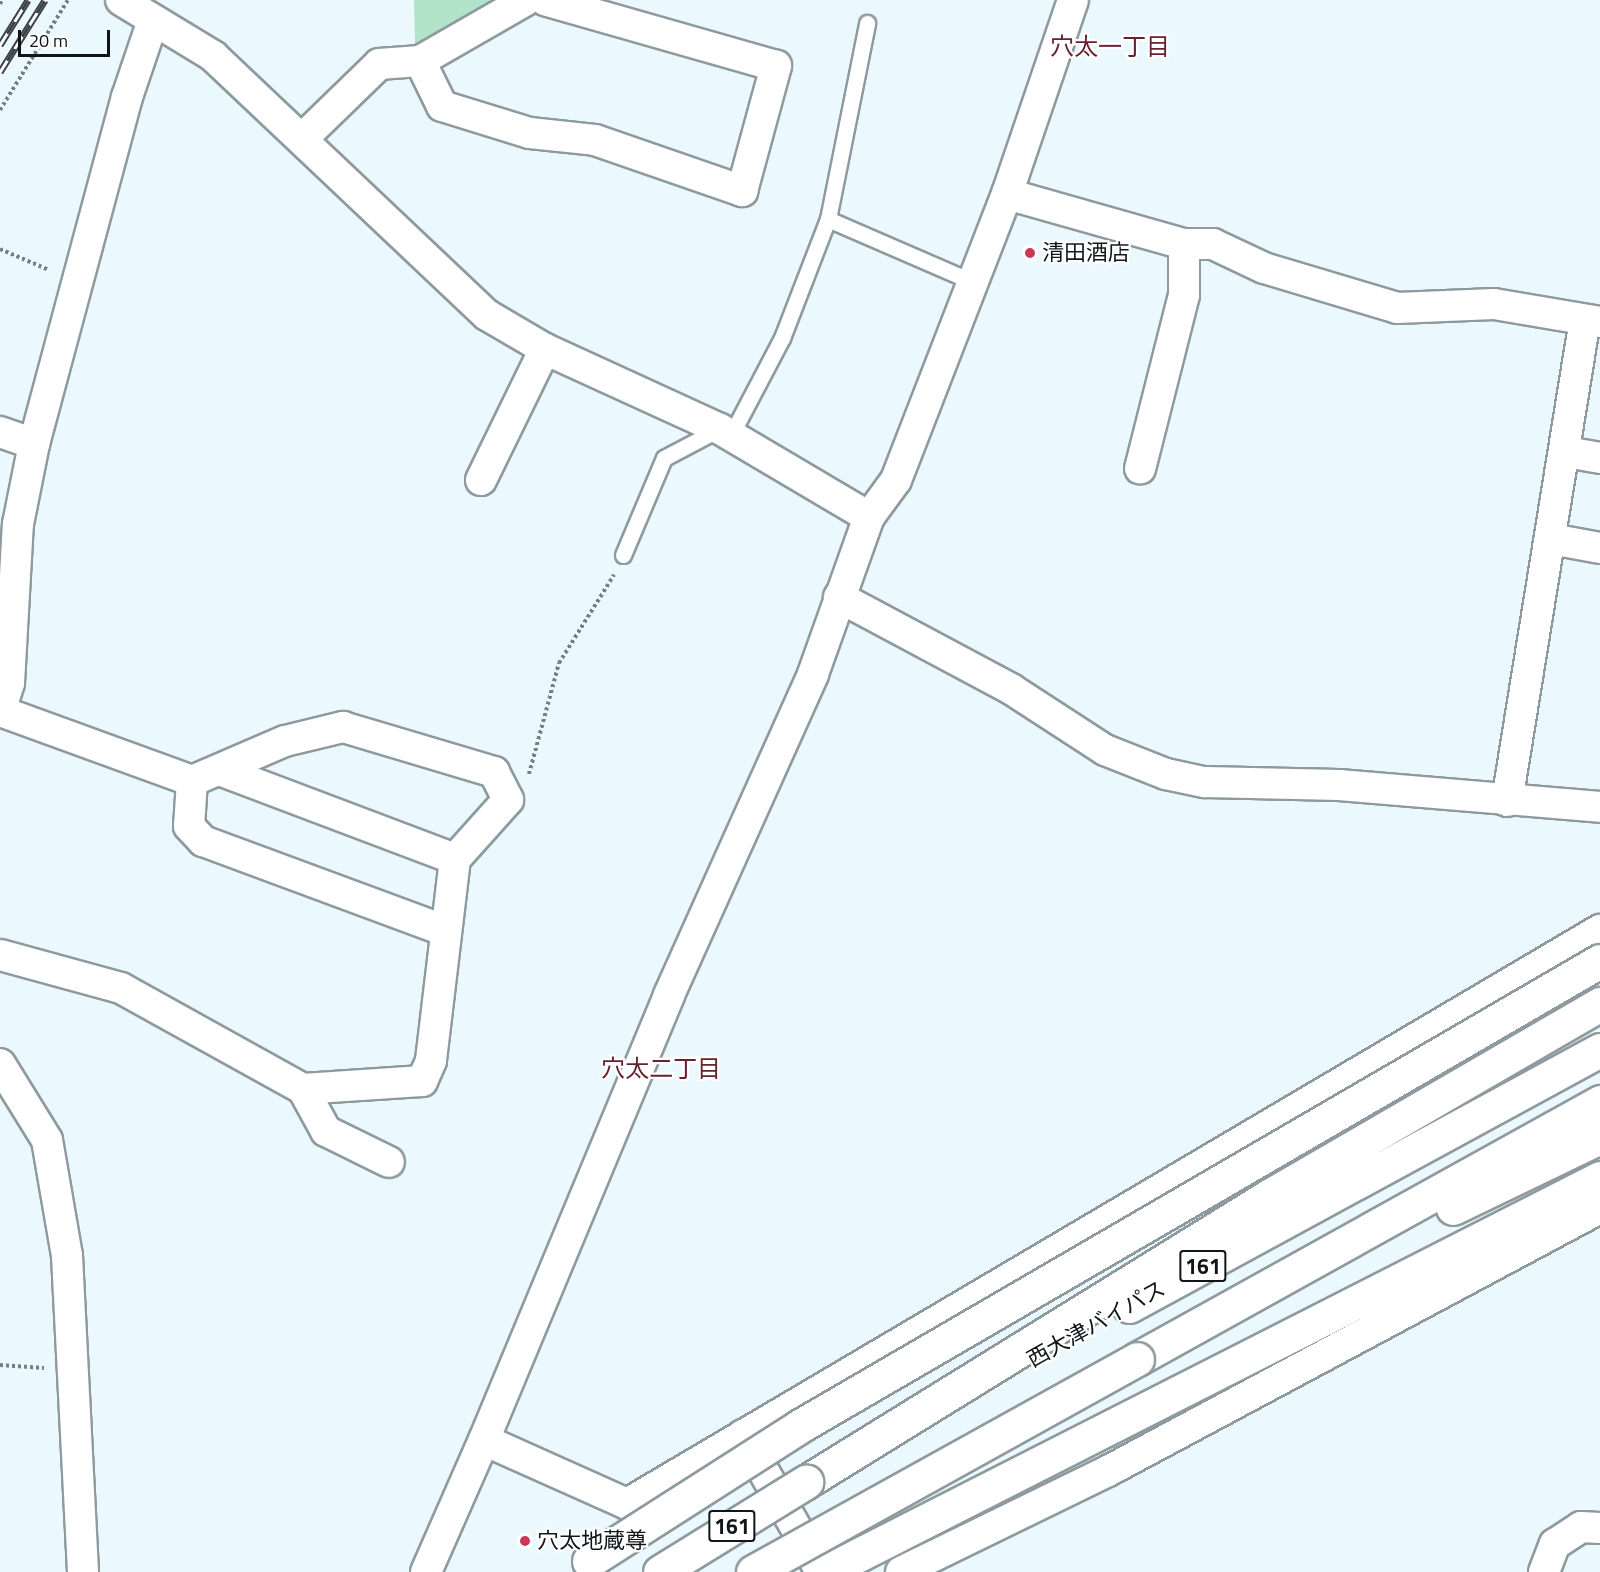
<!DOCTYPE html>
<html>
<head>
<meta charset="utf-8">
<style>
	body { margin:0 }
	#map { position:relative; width:1600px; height:1572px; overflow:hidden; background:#ebf9fe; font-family:"Titillium Web","Noto Sans JP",sans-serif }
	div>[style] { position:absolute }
	.green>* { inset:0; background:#b2e4c9 }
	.path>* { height:4px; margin-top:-2px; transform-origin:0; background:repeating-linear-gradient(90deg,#767e82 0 3px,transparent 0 6px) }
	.roads { filter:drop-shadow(2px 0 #8e9a9f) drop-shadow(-2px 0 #8e9a9f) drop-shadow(0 2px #8e9a9f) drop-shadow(0 -2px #8e9a9f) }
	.lane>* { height:15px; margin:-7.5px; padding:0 7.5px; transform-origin:7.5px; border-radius:7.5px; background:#fff }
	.street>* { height:30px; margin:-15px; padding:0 15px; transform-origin:15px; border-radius:15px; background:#fff }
	.secondary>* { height:33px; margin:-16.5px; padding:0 16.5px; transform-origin:16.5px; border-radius:16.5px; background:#fff }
	.highway>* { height:33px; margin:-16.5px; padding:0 16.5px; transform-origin:16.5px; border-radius:16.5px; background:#fff }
	.rail>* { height:7px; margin-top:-3.5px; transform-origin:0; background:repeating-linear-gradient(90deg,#fff 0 14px,#3c4244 0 28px); box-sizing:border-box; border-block:2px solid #3c4244 }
	.bridges { filter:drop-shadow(2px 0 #8e9a9f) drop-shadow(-2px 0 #8e9a9f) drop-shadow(0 2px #8e9a9f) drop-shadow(0 -2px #8e9a9f) }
	.secondary-bridge>* { height:33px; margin:-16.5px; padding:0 16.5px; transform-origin:16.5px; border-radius:16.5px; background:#fff }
	.highway-bridge>* { height:33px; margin:-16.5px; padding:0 16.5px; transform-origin:16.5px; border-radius:16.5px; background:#fff }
	.dots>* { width:16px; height:16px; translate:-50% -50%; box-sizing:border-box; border:3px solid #fff; border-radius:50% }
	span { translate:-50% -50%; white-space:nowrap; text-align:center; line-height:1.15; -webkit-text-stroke:4.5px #fff; paint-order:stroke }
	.shield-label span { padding:2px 4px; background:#fff; border:2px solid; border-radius:4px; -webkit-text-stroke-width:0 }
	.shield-label { font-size:21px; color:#111517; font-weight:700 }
	.poi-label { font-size:22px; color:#111517 }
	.left { translate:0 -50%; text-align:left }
	.street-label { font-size:22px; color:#111517 }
	.neighbourhood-label { font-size:24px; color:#67222f }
	.scale { position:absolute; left:18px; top:30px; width:92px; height:27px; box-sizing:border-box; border:3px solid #111517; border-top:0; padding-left:8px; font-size:18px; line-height:21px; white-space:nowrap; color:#111517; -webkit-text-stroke:4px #fff; paint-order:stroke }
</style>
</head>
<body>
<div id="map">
	<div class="green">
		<i style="clip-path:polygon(414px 0,495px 0,415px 44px)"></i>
	</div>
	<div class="path">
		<i style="left:0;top:4px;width:4px;rotate:-63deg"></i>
		<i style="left:0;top:110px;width:129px;rotate:-58.3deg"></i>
		<i style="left:0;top:249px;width:53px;rotate:23.2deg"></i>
		<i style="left:529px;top:774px;width:115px;rotate:-74.9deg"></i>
		<i style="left:559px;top:663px;width:104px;rotate:-58deg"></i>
		<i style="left:0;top:1365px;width:44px;rotate:3.9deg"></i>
	</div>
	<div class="roads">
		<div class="lane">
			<i style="left:828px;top:219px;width:158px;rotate:23.5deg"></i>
			<i style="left:731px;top:435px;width:110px;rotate:-62.3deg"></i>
			<i style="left:782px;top:338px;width:128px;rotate:-68.9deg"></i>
			<i style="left:828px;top:219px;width:200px;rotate:-78.7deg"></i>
			<i style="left:623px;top:555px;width:105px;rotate:-67.1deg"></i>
			<i style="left:664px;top:458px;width:62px;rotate:-27.8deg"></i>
		</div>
		<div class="street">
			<i style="left:121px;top:0;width:108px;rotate:31.3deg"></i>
			<i style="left:213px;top:56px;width:377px;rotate:43.4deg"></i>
			<i style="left:487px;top:315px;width:67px;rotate:30.4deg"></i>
			<i style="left:545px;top:349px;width:192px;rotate:24.6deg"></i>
			<i style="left:720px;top:429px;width:173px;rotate:30.6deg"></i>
			<i style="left:420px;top:61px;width:50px;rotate:63.9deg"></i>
			<i style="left:442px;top:106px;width:92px;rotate:17.1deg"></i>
			<i style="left:530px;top:133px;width:65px;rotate:6.1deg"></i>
			<i style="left:595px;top:140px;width:156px;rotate:19.1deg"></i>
			<i style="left:742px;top:191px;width:130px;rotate:-74.8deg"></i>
			<i style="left:776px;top:66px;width:240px;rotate:-164.1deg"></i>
			<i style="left:302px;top:139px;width:107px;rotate:-44.2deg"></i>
			<i style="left:379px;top:64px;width:41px;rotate:-4.2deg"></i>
			<i style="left:420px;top:61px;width:122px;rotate:-29.9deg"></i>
			<i style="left:1007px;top:194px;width:184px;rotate:15.8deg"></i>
			<i style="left:1184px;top:244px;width:51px;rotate:90deg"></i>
			<i style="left:1184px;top:295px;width:179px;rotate:104.2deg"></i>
			<i style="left:1184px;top:244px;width:29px"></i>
			<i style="left:1213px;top:244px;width:56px;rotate:25.2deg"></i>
			<i style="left:1264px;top:268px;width:139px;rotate:16.7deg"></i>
			<i style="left:1397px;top:308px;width:97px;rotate:-2.4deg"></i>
			<i style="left:1494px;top:304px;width:108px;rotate:9.6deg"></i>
			<i style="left:0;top:432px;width:36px;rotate:19deg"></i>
			<i style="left:1566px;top:452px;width:35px;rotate:10deg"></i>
			<i style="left:481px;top:480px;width:146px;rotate:-64deg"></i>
			<i style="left:1551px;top:539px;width:50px;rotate:10.4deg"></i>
			<i style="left:839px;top:597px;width:195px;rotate:28.1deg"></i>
			<i style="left:1011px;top:689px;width:112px;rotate:33deg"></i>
			<i style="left:1105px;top:750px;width:66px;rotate:21.5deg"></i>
			<i style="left:1166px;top:774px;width:40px;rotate:12deg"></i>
			<i style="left:1205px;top:782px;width:134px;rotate:1.3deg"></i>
			<i style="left:1339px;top:785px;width:262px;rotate:4.8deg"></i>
			<i style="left:0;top:711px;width:204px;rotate:20deg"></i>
			<i style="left:192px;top:781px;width:101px;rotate:-23.3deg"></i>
			<i style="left:285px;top:741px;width:60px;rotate:-13.6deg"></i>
			<i style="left:343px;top:727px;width:158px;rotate:16.6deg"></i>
			<i style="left:494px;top:772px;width:31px;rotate:63deg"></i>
			<i style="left:508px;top:800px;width:79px;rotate:131.9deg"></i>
			<i style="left:455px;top:859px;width:203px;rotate:96.8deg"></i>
			<i style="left:431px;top:1061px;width:22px;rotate:114deg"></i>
			<i style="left:422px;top:1081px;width:119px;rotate:176.2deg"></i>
			<i style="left:303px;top:1089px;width:208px;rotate:-151deg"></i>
			<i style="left:121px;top:988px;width:125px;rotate:-164.7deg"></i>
			<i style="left:0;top:711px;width:29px;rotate:-72deg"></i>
			<i style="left:9px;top:683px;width:159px;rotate:-86.8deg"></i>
			<i style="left:18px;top:524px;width:82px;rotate:-78.7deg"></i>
			<i style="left:34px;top:444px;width:359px;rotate:-75deg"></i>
			<i style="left:127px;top:97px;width:81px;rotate:-71.3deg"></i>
			<i style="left:222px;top:771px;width:249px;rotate:20.7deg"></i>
			<i style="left:192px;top:781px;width:45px;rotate:93.8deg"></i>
			<i style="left:189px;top:826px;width:21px;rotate:47deg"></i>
			<i style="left:203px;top:841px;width:256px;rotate:20.3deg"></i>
			<i style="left:1507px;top:801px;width:487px;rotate:-80.8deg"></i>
			<i style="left:0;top:1064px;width:89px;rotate:58.3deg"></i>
			<i style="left:47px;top:1140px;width:118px;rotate:80.2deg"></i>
			<i style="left:67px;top:1256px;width:316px;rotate:87.1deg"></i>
			<i style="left:303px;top:1089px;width:48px;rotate:61.3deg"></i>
			<i style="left:326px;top:1131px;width:70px;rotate:26.2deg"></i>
			<i style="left:743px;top:1435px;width:158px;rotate:60.3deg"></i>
			<i style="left:484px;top:1440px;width:482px;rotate:-67.4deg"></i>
			<i style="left:669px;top:995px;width:352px;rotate:-65.8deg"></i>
			<i style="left:813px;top:674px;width:167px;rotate:-70.4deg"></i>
			<i style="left:869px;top:517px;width:46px;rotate:-53.9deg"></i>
			<i style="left:896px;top:480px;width:307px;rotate:-68.8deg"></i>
			<i style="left:1007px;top:194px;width:205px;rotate:-71.2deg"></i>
			<i style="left:426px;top:1572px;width:144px;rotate:-66.3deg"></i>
			<i style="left:484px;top:1440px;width:157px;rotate:24.1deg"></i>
			<i style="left:627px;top:1504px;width:1130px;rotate:-30.54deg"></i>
			<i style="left:901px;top:1572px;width:230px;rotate:-26deg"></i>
			<i style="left:1108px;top:1471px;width:558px;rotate:-28.13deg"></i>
			<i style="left:1544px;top:1572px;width:30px;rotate:-69deg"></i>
			<i style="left:1555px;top:1544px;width:31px;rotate:-33deg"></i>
			<i style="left:1581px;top:1527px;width:19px;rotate:3deg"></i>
		</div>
		<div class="secondary">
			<i style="left:825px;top:1572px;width:869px;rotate:-26.95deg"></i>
		</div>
		<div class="highway">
			<i style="left:1453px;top:1208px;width:163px;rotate:-25.8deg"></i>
			<i style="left:1129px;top:1306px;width:536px;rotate:-28.53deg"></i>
			<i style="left:1137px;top:1359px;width:530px;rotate:-29.03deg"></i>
			<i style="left:806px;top:1482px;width:544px;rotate:-31.7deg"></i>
			<i style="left:1269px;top:1196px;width:383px;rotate:-30.1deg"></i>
		</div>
	</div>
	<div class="rail">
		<i style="left:0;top:45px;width:53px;rotate:-58.1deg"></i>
		<i style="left:0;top:72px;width:85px;rotate:-58deg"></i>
	</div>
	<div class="bridges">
		<div class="secondary-bridge">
			<i style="left:589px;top:1561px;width:250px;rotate:-32.6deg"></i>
			<i style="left:800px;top:1426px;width:925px;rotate:-30.17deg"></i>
		</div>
		<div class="highway-bridge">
			<i style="left:660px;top:1572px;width:172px;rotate:-31.7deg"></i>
			<i style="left:753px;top:1572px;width:439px;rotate:-29deg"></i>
		</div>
	</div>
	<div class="dots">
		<i style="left:1030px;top:253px;background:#c9395a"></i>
		<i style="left:525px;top:1541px;background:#c9395a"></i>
	</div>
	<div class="shield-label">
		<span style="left:1203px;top:1266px">161</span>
		<span style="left:732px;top:1526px">161</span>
	</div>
	<div class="poi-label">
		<span class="left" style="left:1042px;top:253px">清田酒店</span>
		<span class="left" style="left:537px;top:1541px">穴太地蔵尊</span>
	</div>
	<div class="street-label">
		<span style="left:1096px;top:1324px;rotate:-29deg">西大津バイパス</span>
	</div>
	<div class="neighbourhood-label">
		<span style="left:1110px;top:47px">穴太一丁目</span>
		<span style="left:661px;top:1069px">穴太二丁目</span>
	</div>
	<div class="scale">20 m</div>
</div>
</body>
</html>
